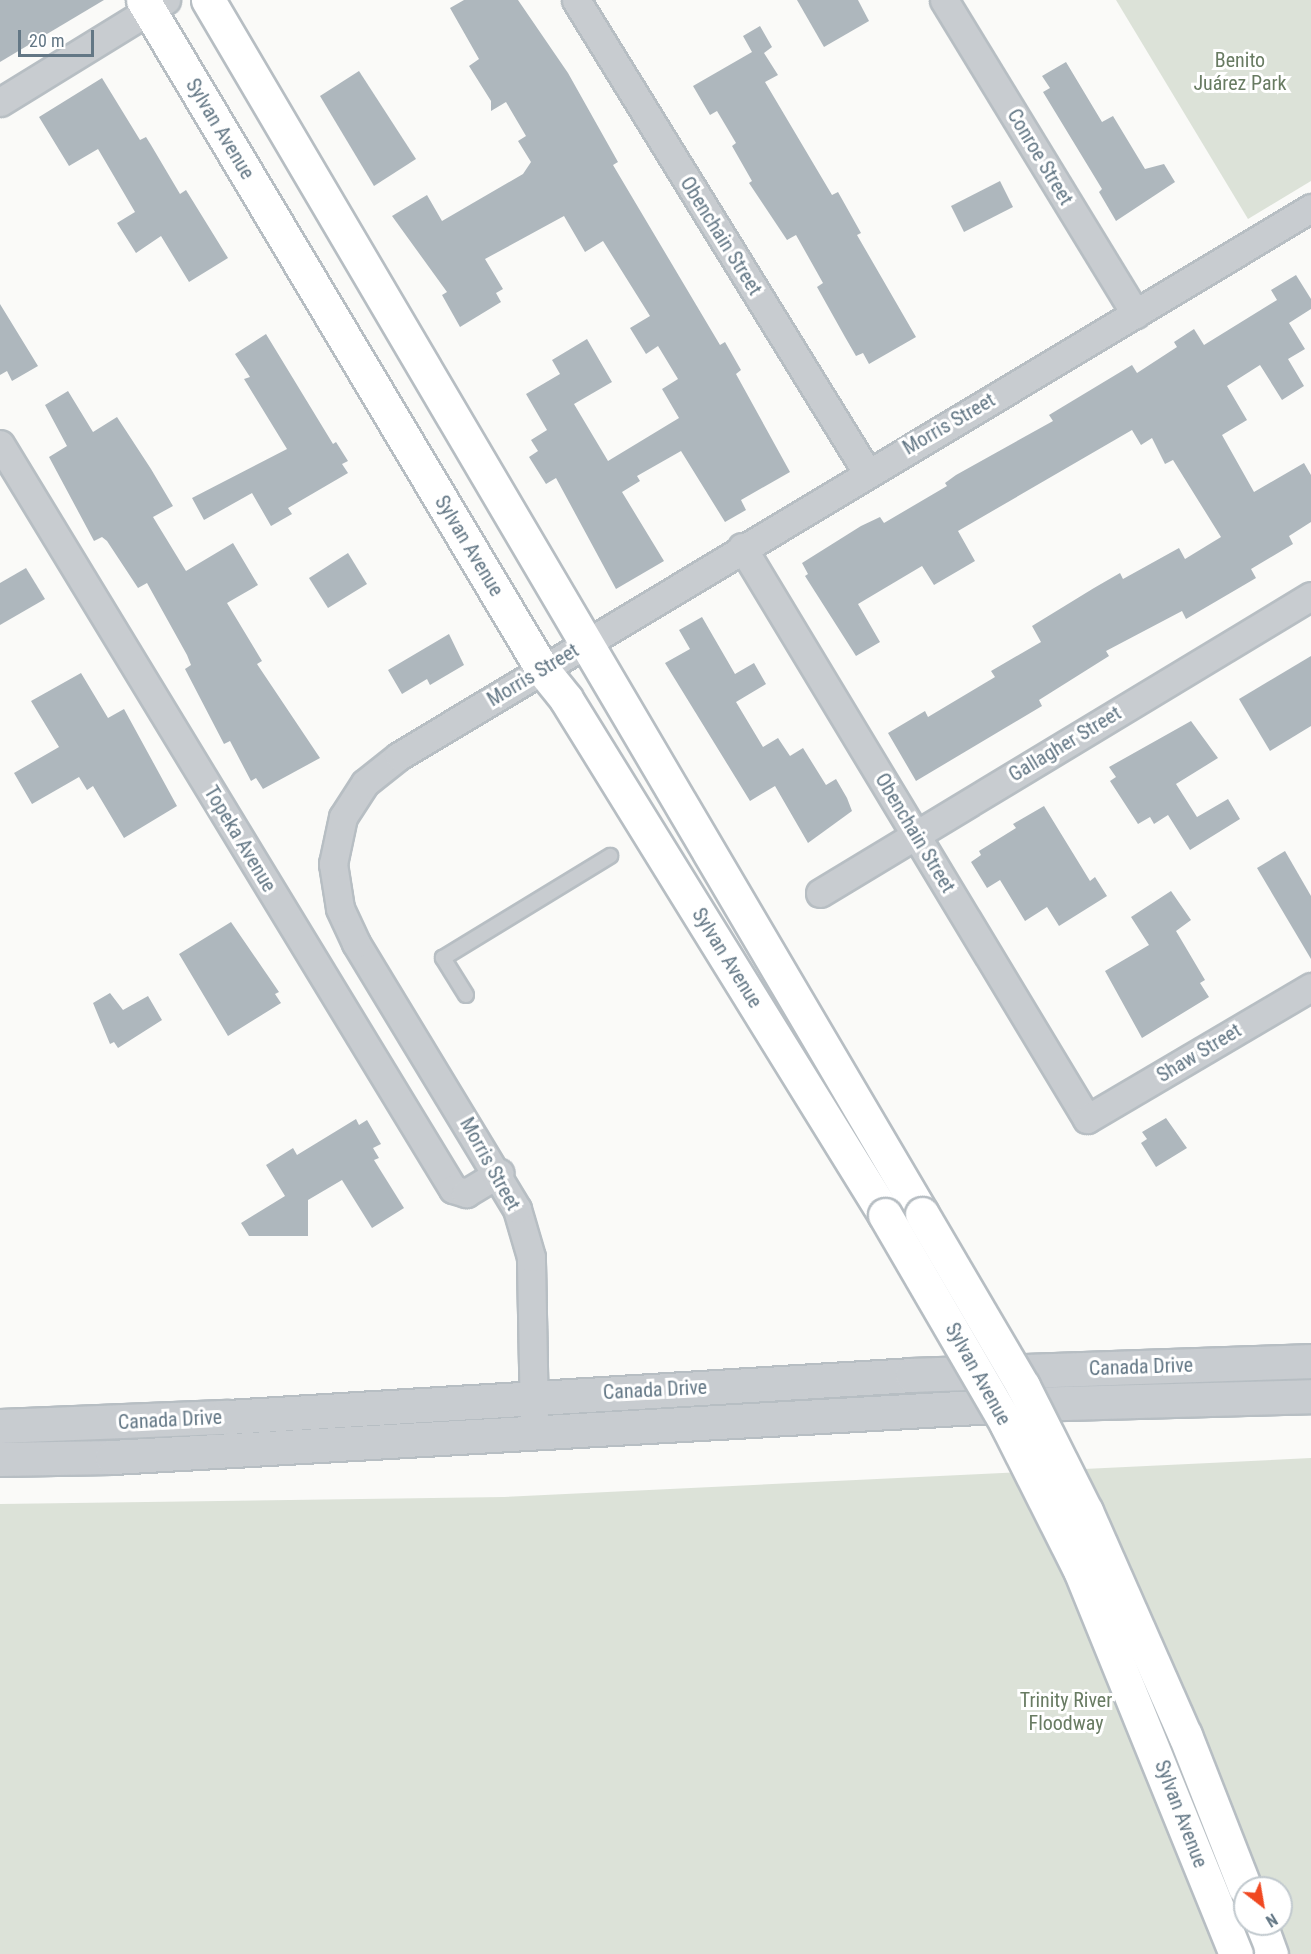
<!DOCTYPE html>
<html>
<head>
<meta charset="utf-8">
<style>
	body { margin:0 }
	#map { position:relative; width:1311px; height:1954px; overflow:hidden; background:#fafaf8; font-family:"Roboto Condensed",sans-serif }
	div>[style] { position:absolute }
	.green>* { inset:0; background:#dce2d8 }
	.building>* { inset:0; background:#aeb7bd }
	.roads { filter:drop-shadow(2px 0 #b7bec3) drop-shadow(-2px 0 #b7bec3) drop-shadow(0 2px #b7bec3) drop-shadow(0 -2px #b7bec3) }
	.service>* { height:14px; margin:-7px; padding:0 7px; transform-origin:7px; border-radius:7px; background:#c8ccd0 }
	.minor>* { height:27px; margin:-13.5px; padding:0 13.5px; transform-origin:13.5px; border-radius:13.5px; background:#c8ccd0 }
	.tertiary>* { height:33px; margin:-16.5px; padding:0 16.5px; transform-origin:16.5px; border-radius:16.5px; background:#c8ccd0 }
	.secondary>* { height:33px; margin:-16.5px; padding:0 16.5px; transform-origin:16.5px; border-radius:16.5px; background:#fff }
	.bridges { filter:drop-shadow(2px 0 #b7bec3) drop-shadow(-2px 0 #b7bec3) drop-shadow(0 2px #b7bec3) drop-shadow(0 -2px #b7bec3) }
	.secondary-bridge>* { height:33px; margin:-16.5px; padding:0 16.5px; transform-origin:16.5px; border-radius:16.5px; background:#fff }
	span { translate:-50% -50%; white-space:nowrap; text-align:center; line-height:1.15; -webkit-text-stroke:6px #fff; paint-order:stroke }
	.park-label { font-size:20px; color:#687b62 }
	.street-label { font-size:20px; color:#637785 }
	.north { position:absolute; left:1233px; top:1876px; width:60px; height:60px; box-sizing:border-box; background:#fff; border:2px solid #c1c9ce; border-radius:50%; rotate:149deg; font-size:16px; font-weight:700; line-height:24px; text-align:center; color:#637785 }
	.north::after { content:''; display:block; margin:auto; width:21px; height:27px; background:#f04821; clip-path:polygon(50% 0,100% 100%,50% 72%,0 100%) }
	.scale { position:absolute; left:18px; top:30px; width:76px; height:27px; box-sizing:border-box; border:3px solid #637785; border-top:0; padding-left:8px; font-size:18px; line-height:21px; white-space:nowrap; color:#637785; -webkit-text-stroke:4px #fff; paint-order:stroke }
</style>
</head>
<body>
<div id="map">
	<div class="green">
		<i style="clip-path:polygon(1116px 0,1311px 0,1311px 181px,1248px 219px)"></i>
		<i style="clip-path:polygon(evenodd,1311px 1458px,1311px 1954px,0 1954px,0 1504px,504px 1497px,1311px 1458px,1245px 1888px,1281px 1888px,1281px 1924px,1245px 1924px,1245px 1888px)"></i>
	</div>
	<div class="building">
		<i style="clip-path:polygon(0 0,104px 0,0 62px)"></i>
		<i style="clip-path:polygon(464px 0,518px 0,568px 73px,618px 162px,613px 165px,720px 345px,725px 342px,741px 370px,736px 374px,790px 472px,741px 500px,746px 510px,725px 522px,681px 451px,637px 476px,640px 481px,622px 492px,664px 561px,616px 589px,556px 478px,546px 484px,529px 457px,538px 451px,531px 440px,547px 430px,526px 394px,560px 374px,552px 360px,587px 339px,612px 382px,574px 404px,608px 461px,679px 418px,662px 389px,678px 379px,658px 346px,646px 354px,630px 328px,650px 316px,603px 241px,585px 252px,564px 216px,485px 259px,503px 289px,496px 293px,501px 302px,460px 327px,442px 295px,447px 292px,392px 216px,427px 195px,442px 221px,523px 174px,531px 162px,518px 141px,526px 136px,506px 102px,491px 111px,491px 101px,469px 66px,479px 59px,450px 8px)"></i>
		<i style="clip-path:polygon(797px 0,858px 0,869px 21px,824px 47px)"></i>
		<i style="clip-path:polygon(760px 26px,772px 47px,764px 53px,778px 75px,765px 82px,832px 195px,838px 192px,861px 233px,857px 235px,916px 337px,869px 364px,863px 353px,856px 356px,845px 337px,817px 287px,823px 283px,796px 235px,787px 240px,749px 183px,752px 181px,732px 146px,736px 143px,717px 111px,710px 115px,693px 86px,752px 52px,743px 36px)"></i>
		<i style="clip-path:polygon(1066px 62px,1102px 122px,1113px 116px,1145px 169px,1164px 164px,1175px 182px,1116px 221px,1099px 192px,1102px 189px,1043px 92px,1050px 88px,1042px 76px)"></i>
		<i style="clip-path:polygon(359px 71px,416px 159px,374px 186px,320px 96px)"></i>
		<i style="clip-path:polygon(102px 78px,140px 140px,146px 137px,151px 145px,180px 194px,186px 190px,228px 258px,189px 282px,161px 236px,136px 253px,117px 223px,135px 212px,98px 149px,69px 166px,39px 117px)"></i>
		<i style="clip-path:polygon(1000px 181px,1013px 207px,964px 232px,951px 206px)"></i>
		<i style="clip-path:polygon(1296px 275px,1311px 299px,1311px 309px,1289px 323px,1305px 349px,1288px 359px,1304px 386px,1282px 400px,1260px 365px,1227px 386px,1247px 420px,1222px 435px,1254px 492px,1304px 463px,1311px 475px,1311px 522px,1289px 536px,1293px 544px,1251px 569px,1256px 578px,1186px 619px,1182px 611px,1106px 651px,1109px 656px,1039px 700px,1042px 706px,916px 781px,888px 733px,925px 711px,928px 717px,995px 677px,991px 671px,1041px 642px,1032px 626px,1094px 588px,1120px 573px,1123px 579px,1179px 548px,1185px 559px,1221px 537px,1173px 460px,1165px 464px,1152px 438px,1141px 445px,1132px 430px,958px 531px,975px 561px,934px 585px,922px 566px,858px 604px,880px 642px,856px 656px,805px 576px,808px 574px,802px 563px,861px 526px,880px 517px,884px 523px,947px 486px,945px 483px,956px 475px,1053px 421px,1049px 415px,1132px 365px,1137px 373px,1177px 347px,1174px 342px,1194px 329px,1204px 345px,1277px 300px,1271px 290px)"></i>
		<i style="clip-path:polygon(0 304px,38px 366px,12px 381px,7px 371px,0 375px)"></i>
		<i style="clip-path:polygon(266px 334px,333px 444px,336px 442px,348px 461px,342px 464px,348px 473px,288px 508px,292px 514px,271px 526px,252px 493px,204px 520px,192px 498px,287px 449px,244px 379px,250px 377px,235px 354px)"></i>
		<i style="clip-path:polygon(68px 391px,93px 432px,117px 417px,151px 469px,173px 506px,153px 517px,186px 571px,233px 543px,258px 585px,227px 603px,262px 661px,257px 664px,320px 758px,263px 789px,256px 778px,251px 781px,230px 741px,224px 744px,185px 669px,191px 665px,187px 655px,147px 583px,138px 588px,107px 541px,102px 537px,94px 541px,49px 457px,67px 446px,45px 405px)"></i>
		<i style="clip-path:polygon(348px 553px,367px 584px,328px 608px,309px 578px)"></i>
		<i style="clip-path:polygon(26px 568px,45px 599px,0 625px,0 583px)"></i>
		<i style="clip-path:polygon(702px 617px,735px 674px,754px 663px,766px 684px,736px 702px,763px 747px,778px 738px,790px 756px,803px 748px,826px 785px,836px 779px,847px 798px,852px 811px,808px 843px,775px 786px,750px 801px,665px 663px,690px 649px,679px 630px)"></i>
		<i style="clip-path:polygon(449px 634px,464px 665px,430px 685px,427px 679px,402px 694px,388px 670px)"></i>
		<i style="clip-path:polygon(1311px 656px,1311px 726px,1270px 751px,1239px 699px)"></i>
		<i style="clip-path:polygon(81px 673px,108px 718px,124px 709px,177px 806px,124px 838px,93px 786px,87px 790px,79px 777px,32px 804px,14px 773px,59px 747px,31px 701px)"></i>
		<i style="clip-path:polygon(1191px 721px,1218px 758px,1176px 784px,1197px 817px,1228px 799px,1240px 819px,1190px 850px,1168px 815px,1154px 824px,1150px 817px,1138px 824px,1110px 781px,1116px 777px,1109px 767px)"></i>
		<i style="clip-path:polygon(1044px 806px,1090px 881px,1095px 877px,1107px 896px,1059px 926px,1047px 907px,1025px 921px,1000px 880px,987px 888px,971px 862px,981px 855px,979px 851px,1016px 828px,1013px 824px)"></i>
		<i style="clip-path:polygon(1285px 851px,1311px 896px,1311px 959px,1257px 868px)"></i>
		<i style="clip-path:polygon(1171px 891px,1191px 920px,1176px 931px,1205px 980px,1200px 983px,1209px 997px,1142px 1038px,1105px 971px,1149px 945px,1131px 917px)"></i>
		<i style="clip-path:polygon(231px 922px,279px 992px,275px 994px,281px 1003px,228px 1036px,179px 954px)"></i>
		<i style="clip-path:polygon(110px 993px,123px 1010px,148px 996px,162px 1020px,118px 1048px,114px 1042px,110px 1044px,93px 1003px)"></i>
		<i style="clip-path:polygon(1166px 1118px,1187px 1148px,1156px 1167px,1141px 1143px,1147px 1139px,1142px 1132px)"></i>
		<i style="clip-path:polygon(356px 1119px,359px 1125px,367px 1120px,381px 1144px,373px 1148px,379px 1158px,374px 1160px,404px 1208px,372px 1228px,342px 1180px,308px 1200px,308px 1236px,249px 1236px,241px 1223px,285px 1196px,266px 1165px,293px 1148px,297px 1155px)"></i>
	</div>
	<div class="roads">
		<div class="service">
			<i style="left:466px;top:995px;width:44px;rotate:-121.9deg"></i>
			<i style="left:443px;top:958px;width:196px;rotate:-31.4deg"></i>
		</div>
		<div class="minor">
			<i style="left:576px;top:0;width:554px;rotate:58.35deg"></i>
			<i style="left:944px;top:0;width:368px;rotate:58.6deg"></i>
			<i style="left:0;top:102px;width:195px;rotate:-31.6deg"></i>
			<i style="left:0;top:444px;width:872px;rotate:58.7deg"></i>
			<i style="left:453px;top:1189px;width:14px;rotate:17deg"></i>
			<i style="left:466px;top:1193px;width:39px;rotate:-31deg"></i>
			<i style="left:742px;top:547px;width:668px;rotate:58.9deg"></i>
			<i style="left:1087px;top:1119px;width:260px;rotate:-30.5deg"></i>
			<i style="left:820px;top:893px;width:574px;rotate:-31.17deg"></i>
			<i style="left:534px;top:1418px;width:161px;rotate:-91.1deg"></i>
			<i style="left:531px;top:1257px;width:50px;rotate:-106.3deg"></i>
			<i style="left:517px;top:1209px;width:311px;rotate:-121.2deg"></i>
			<i style="left:356px;top:943px;width:38px;rotate:-115deg"></i>
			<i style="left:340px;top:908px;width:45px;rotate:-99deg"></i>
			<i style="left:333px;top:864px;width:48px;rotate:-78deg"></i>
			<i style="left:343px;top:817px;width:40px;rotate:-57.1deg"></i>
			<i style="left:365px;top:783px;width:43px;rotate:-38.5deg"></i>
			<i style="left:399px;top:756px;width:1064px;rotate:-31deg"></i>
		</div>
		<div class="tertiary">
			<i style="left:0;top:1426px;width:228px;rotate:-2.3deg"></i>
			<i style="left:228px;top:1417px;width:685px;rotate:-3.51deg"></i>
			<i style="left:912px;top:1375px;width:399px;rotate:-2deg"></i>
			<i style="left:0;top:1459px;width:112px;rotate:-1deg"></i>
			<i style="left:112px;top:1457px;width:918px;rotate:-3.31deg"></i>
			<i style="left:1028px;top:1404px;width:283px;rotate:-1.6deg"></i>
		</div>
		<div class="secondary">
			<i style="left:143px;top:0;width:779px;rotate:59.19deg"></i>
			<i style="left:542px;top:669px;width:38px;rotate:51deg"></i>
			<i style="left:566px;top:699px;width:607px;rotate:58.27deg"></i>
			<i style="left:208px;top:0;width:1408px;rotate:59.54deg"></i>
			<i style="left:1260px;top:1924px;width:32px;rotate:70deg"></i>
		</div>
	</div>
	<div class="bridges">
		<div class="secondary-bridge">
			<i style="left:922px;top:1214px;width:199px;rotate:59.6deg"></i>
			<i style="left:1023px;top:1386px;width:140px;rotate:63.3deg"></i>
			<i style="left:1086px;top:1511px;width:245px;rotate:66.2deg"></i>
			<i style="left:1185px;top:1735px;width:164px;rotate:68.6deg"></i>
			<i style="left:885px;top:1215px;width:243px;rotate:59.8deg"></i>
			<i style="left:1007px;top:1425px;width:162px;rotate:63.3deg"></i>
			<i style="left:1080px;top:1570px;width:414px;rotate:67.9deg"></i>
		</div>
	</div>
	<div class="park-label">
		<span style="left:1240px;top:72px">Benito<br>Juárez Park</span>
		<span style="left:1066px;top:1712px">Trinity River<br>Floodway</span>
	</div>
	<div class="street-label">
		<span style="left:220px;top:129px;rotate:59deg">Sylvan Avenue</span>
		<span style="left:1040px;top:157px;rotate:59deg">Conroe Street</span>
		<span style="left:721px;top:236px;rotate:58deg">Obenchain Street</span>
		<span style="left:949px;top:424px;rotate:-30deg">Morris Street</span>
		<span style="left:469px;top:546px;rotate:59deg">Sylvan Avenue</span>
		<span style="left:533px;top:675px;rotate:-31deg">Morris Street</span>
		<span style="left:1065px;top:744px;rotate:-31deg">Gallagher Street</span>
		<span style="left:915px;top:833px;rotate:59deg">Obenchain Street</span>
		<span style="left:240px;top:839px;rotate:59deg">Topeka Avenue</span>
		<span style="left:727px;top:958px;rotate:58deg">Sylvan Avenue</span>
		<span style="left:1199px;top:1053px;rotate:-31deg">Shaw Street</span>
		<span style="left:490px;top:1164px;rotate:61deg">Morris Street</span>
		<span style="left:1141px;top:1367px;rotate:-2deg">Canada Drive</span>
		<span style="left:978px;top:1374px;rotate:61deg">Sylvan Avenue</span>
		<span style="left:655px;top:1390px;rotate:-3deg">Canada Drive</span>
		<span style="left:170px;top:1420px;rotate:-3deg">Canada Drive</span>
		<span style="left:1181px;top:1814px;rotate:69deg">Sylvan Avenue</span>
	</div>
	<div class="north">N</div>
	<div class="scale">20 m</div>
</div>
</body>
</html>
